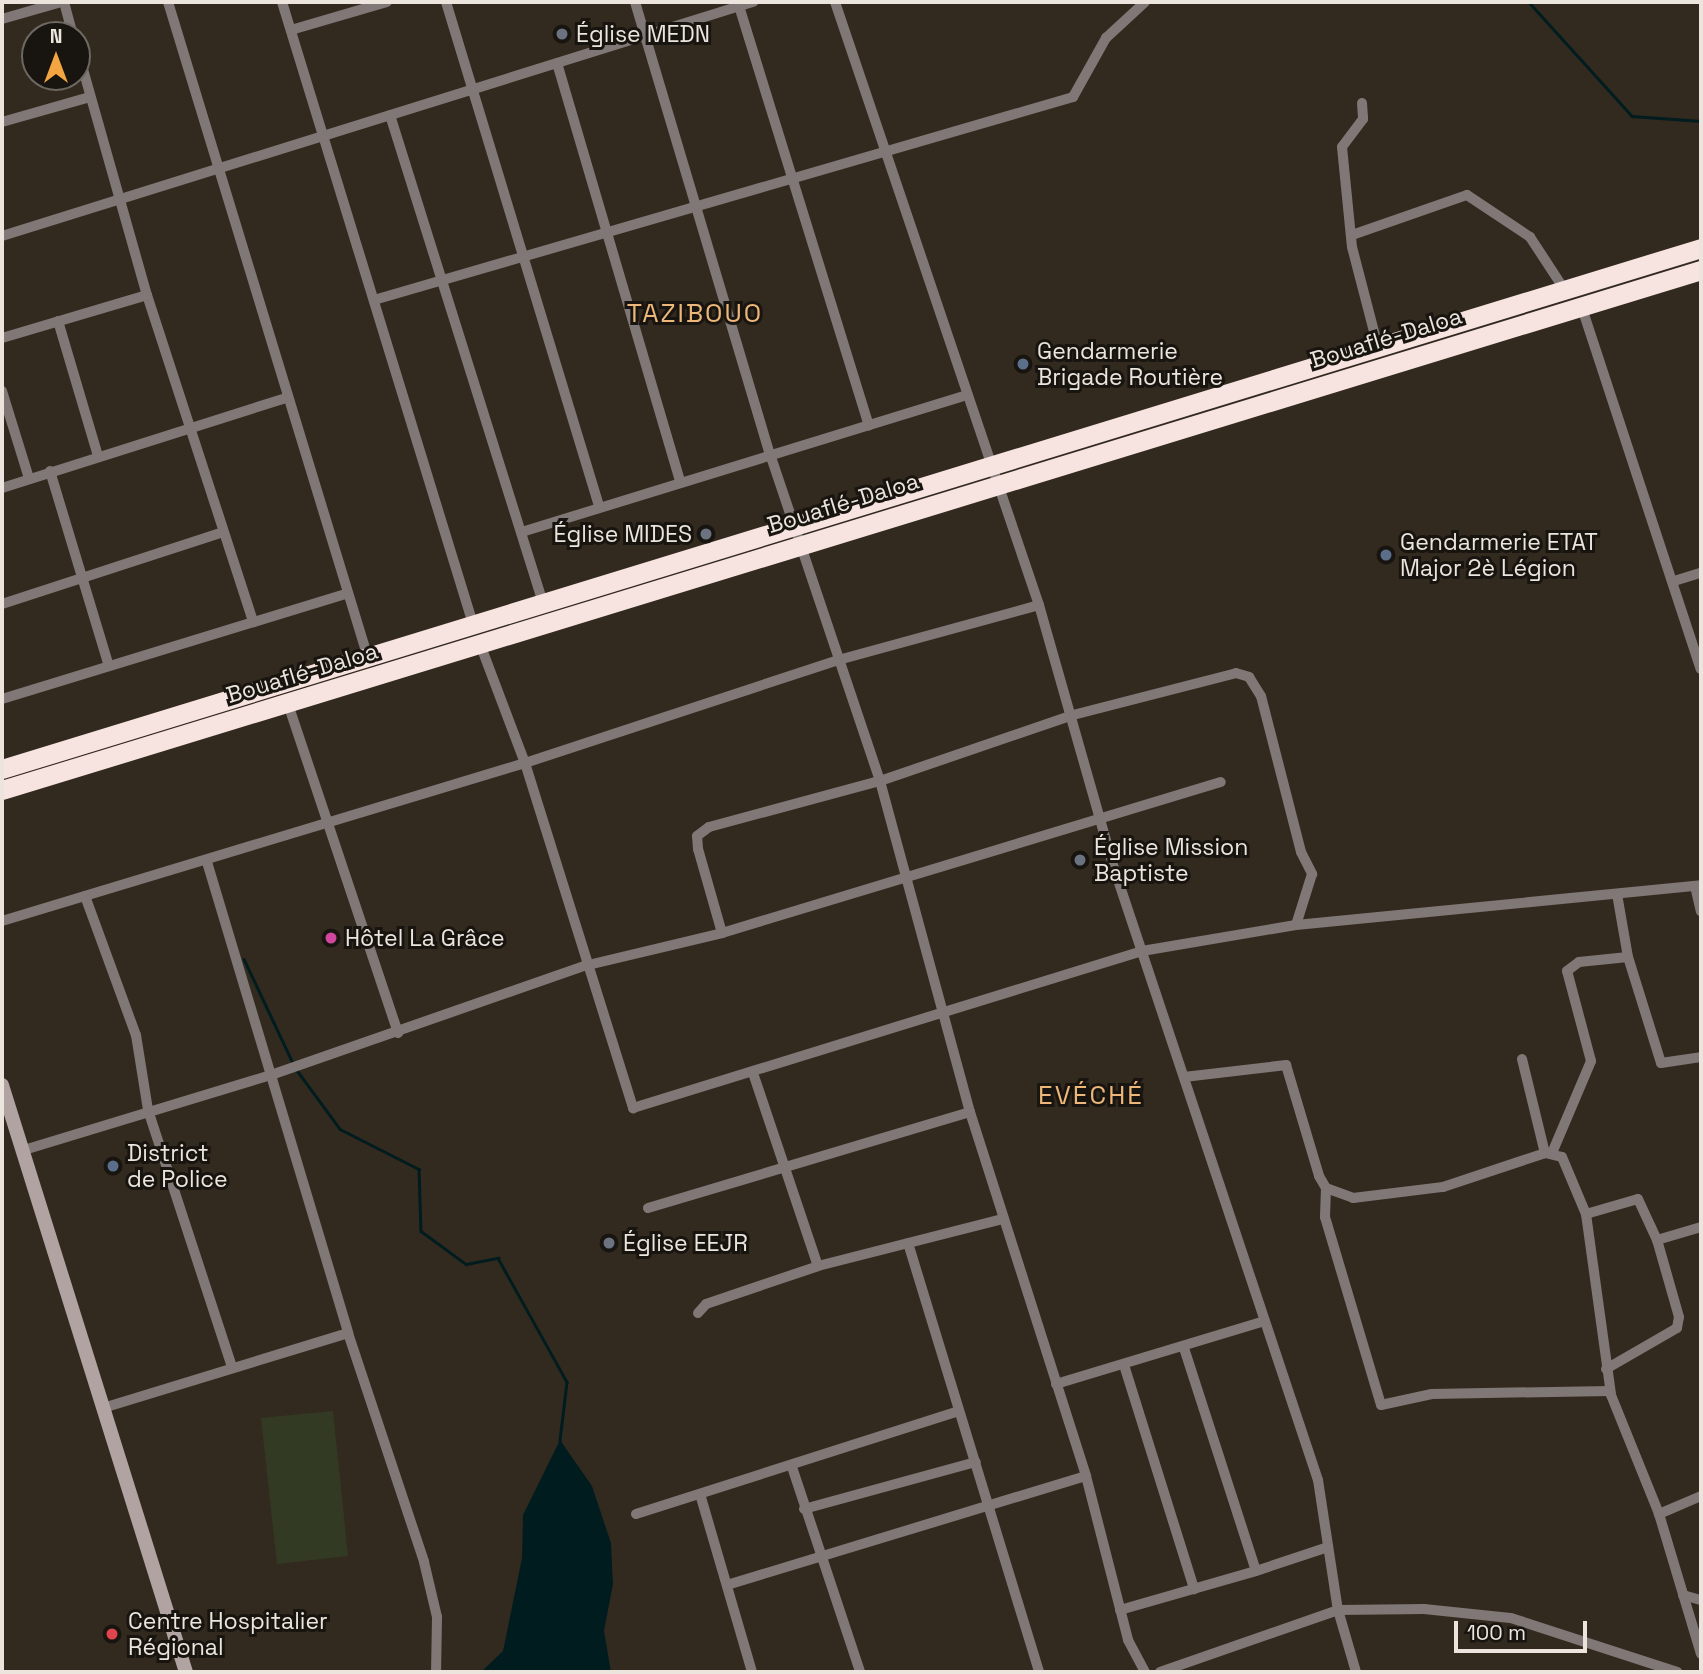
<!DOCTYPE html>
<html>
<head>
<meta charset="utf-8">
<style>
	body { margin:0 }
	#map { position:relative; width:1703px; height:1674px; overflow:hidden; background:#332a1f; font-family:"Space Grotesk",sans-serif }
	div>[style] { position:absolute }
	.green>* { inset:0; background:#333a23 }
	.water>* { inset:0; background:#011c1f }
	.stream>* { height:2.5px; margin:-1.25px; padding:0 1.25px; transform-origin:1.25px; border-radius:1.25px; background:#011c1f }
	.street>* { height:10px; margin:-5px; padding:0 5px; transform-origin:5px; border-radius:5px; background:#807876 }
	.secondary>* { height:14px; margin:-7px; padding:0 7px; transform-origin:7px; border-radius:7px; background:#b0a3a1 }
	.highway>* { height:19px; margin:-9.5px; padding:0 9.5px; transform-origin:9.5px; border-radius:9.5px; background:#f7e3df }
	.dots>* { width:19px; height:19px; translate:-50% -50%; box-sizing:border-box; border:4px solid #18140f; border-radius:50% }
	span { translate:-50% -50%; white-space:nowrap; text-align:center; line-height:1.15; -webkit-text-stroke:6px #18140f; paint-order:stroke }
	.poi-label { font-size:23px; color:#ebe5de }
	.left { translate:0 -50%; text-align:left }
	.right { translate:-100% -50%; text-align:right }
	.street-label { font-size:23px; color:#ebe5de }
	.quarter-label { font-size:26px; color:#edb77a; letter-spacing:2px }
	.frame { position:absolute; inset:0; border:4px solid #ebe5de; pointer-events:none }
	.north { position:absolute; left:21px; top:21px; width:70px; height:70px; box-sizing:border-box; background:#18140f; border:2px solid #6c6862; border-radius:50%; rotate:0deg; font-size:19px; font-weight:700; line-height:28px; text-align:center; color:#ebe5de }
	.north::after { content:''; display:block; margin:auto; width:24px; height:32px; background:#f3a542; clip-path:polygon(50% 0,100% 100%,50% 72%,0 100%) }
	.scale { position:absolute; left:1454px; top:1621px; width:133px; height:32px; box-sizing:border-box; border:4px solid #ebe5de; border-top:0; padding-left:9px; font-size:21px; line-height:24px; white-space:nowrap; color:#ebe5de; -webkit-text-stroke:5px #18140f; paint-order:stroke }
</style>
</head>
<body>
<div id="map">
	<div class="green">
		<i style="clip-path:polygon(333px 1411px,348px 1556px,277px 1564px,261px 1418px)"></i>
	</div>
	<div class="water">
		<i style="clip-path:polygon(560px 1440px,592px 1486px,611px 1543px,613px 1584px,604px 1631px,611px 1672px,481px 1672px,503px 1651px,522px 1558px,523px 1515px)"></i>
	</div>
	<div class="stream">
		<i style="left:1529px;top:2px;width:154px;rotate:47.9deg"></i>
		<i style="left:1632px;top:116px;width:69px;rotate:4.1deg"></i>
		<i style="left:244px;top:959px;width:115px;rotate:64.8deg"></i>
		<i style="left:296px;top:1069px;width:74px;rotate:53.7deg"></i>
		<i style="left:340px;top:1129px;width:89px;rotate:26.9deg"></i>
		<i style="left:419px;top:1169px;width:62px;rotate:88.2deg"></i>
		<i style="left:421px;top:1231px;width:56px;rotate:36.3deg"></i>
		<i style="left:466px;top:1264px;width:33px;rotate:-11deg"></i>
		<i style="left:498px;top:1258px;width:142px;rotate:60.9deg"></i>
		<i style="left:567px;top:1382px;width:59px;rotate:96.8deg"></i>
	</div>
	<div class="street">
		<i style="left:64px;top:2px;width:34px;rotate:75deg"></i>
		<i style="left:168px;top:2px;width:686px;rotate:73.04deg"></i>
		<i style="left:282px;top:2px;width:651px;rotate:72.93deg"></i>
		<i style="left:446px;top:2px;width:527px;rotate:73.11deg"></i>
		<i style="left:635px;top:2px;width:472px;rotate:73.4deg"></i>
		<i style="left:770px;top:454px;width:345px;rotate:71.4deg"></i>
		<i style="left:880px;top:781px;width:343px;rotate:74.8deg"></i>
		<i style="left:970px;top:1112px;width:382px;rotate:72.3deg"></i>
		<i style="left:1086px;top:1476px;width:169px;rotate:75.6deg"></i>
		<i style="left:1128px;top:1640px;width:36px;rotate:62deg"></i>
		<i style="left:835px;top:2px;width:637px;rotate:71.31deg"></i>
		<i style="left:1039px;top:605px;width:273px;rotate:74.1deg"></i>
		<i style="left:1114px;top:868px;width:645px;rotate:71.57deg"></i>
		<i style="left:1318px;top:1480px;width:132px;rotate:81.3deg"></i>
		<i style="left:1338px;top:1610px;width:65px;rotate:73.8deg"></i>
		<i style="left:739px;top:6px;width:439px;rotate:72.8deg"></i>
		<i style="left:2px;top:19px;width:61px;rotate:-16.1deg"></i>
		<i style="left:291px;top:30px;width:100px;rotate:-16.3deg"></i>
		<i style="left:77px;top:48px;width:257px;rotate:74.2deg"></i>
		<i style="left:147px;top:295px;width:344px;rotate:72deg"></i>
		<i style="left:557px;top:63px;width:436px;rotate:73.6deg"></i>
		<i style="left:1362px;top:103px;width:16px;rotate:86deg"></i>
		<i style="left:1363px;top:119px;width:35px;rotate:127deg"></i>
		<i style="left:1342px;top:147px;width:100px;rotate:84.3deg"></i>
		<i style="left:1352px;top:247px;width:103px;rotate:75.4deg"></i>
		<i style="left:390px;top:115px;width:511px;rotate:72.59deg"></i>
		<i style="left:2px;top:122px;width:91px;rotate:-15.9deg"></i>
		<i style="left:1352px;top:235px;width:122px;rotate:-19.2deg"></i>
		<i style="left:1467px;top:195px;width:76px;rotate:33.7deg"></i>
		<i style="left:1530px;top:237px;width:62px;rotate:56.8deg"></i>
		<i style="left:2px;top:236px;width:787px;rotate:-17.31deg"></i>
		<i style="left:374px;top:300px;width:728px;rotate:-16.19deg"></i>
		<i style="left:1073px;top:97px;width:68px;rotate:-60.8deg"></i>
		<i style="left:1106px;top:38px;width:53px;rotate:-42.7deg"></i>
		<i style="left:1581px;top:305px;width:383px;rotate:71.8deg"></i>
		<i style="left:58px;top:321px;width:141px;rotate:73.5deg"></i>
		<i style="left:2px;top:338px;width:151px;rotate:-16.5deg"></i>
		<i style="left:2px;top:391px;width:91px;rotate:72.8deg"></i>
		<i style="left:50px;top:471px;width:201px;rotate:73.2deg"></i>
		<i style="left:2px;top:488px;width:298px;rotate:-17.6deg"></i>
		<i style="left:525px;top:531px;width:460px;rotate:-17.1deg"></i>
		<i style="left:1674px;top:581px;width:28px;rotate:-17deg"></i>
		<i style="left:2px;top:604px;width:232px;rotate:-18deg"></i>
		<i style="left:480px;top:644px;width:127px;rotate:69.3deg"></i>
		<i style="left:525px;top:763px;width:362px;rotate:72.6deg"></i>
		<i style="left:633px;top:1108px;width:533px;rotate:-17.14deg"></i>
		<i style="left:1142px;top:951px;width:156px;rotate:-9.6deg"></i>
		<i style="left:1296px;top:925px;width:407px;rotate:-5.6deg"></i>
		<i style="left:2px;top:699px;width:360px;rotate:-17deg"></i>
		<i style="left:287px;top:701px;width:350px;rotate:71.5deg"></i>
		<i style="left:207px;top:862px;width:492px;rotate:73.3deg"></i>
		<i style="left:348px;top:1333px;width:241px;rotate:71.6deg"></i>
		<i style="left:424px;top:1562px;width:57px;rotate:76.7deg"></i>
		<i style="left:437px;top:1617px;width:55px;rotate:91deg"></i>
		<i style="left:1695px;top:886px;width:26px;rotate:77deg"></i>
		<i style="left:1617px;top:894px;width:64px;rotate:80.1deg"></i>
		<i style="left:85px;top:896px;width:148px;rotate:69.9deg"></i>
		<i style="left:136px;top:1035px;width:76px;rotate:80.9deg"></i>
		<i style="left:148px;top:1110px;width:270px;rotate:71.9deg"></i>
		<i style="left:2px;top:921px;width:546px;rotate:-16.81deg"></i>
		<i style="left:525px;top:763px;width:334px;rotate:-18.2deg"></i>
		<i style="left:842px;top:659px;width:204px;rotate:-15.3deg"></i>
		<i style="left:722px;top:933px;width:87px;rotate:-105.9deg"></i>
		<i style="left:698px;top:849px;width:13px;rotate:-94deg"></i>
		<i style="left:697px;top:836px;width:15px;rotate:-37deg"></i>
		<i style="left:709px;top:827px;width:177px;rotate:-15.1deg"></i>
		<i style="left:880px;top:781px;width:204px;rotate:-18.9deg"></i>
		<i style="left:1073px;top:715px;width:168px;rotate:-14.4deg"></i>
		<i style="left:1236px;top:673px;width:14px;rotate:17deg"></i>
		<i style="left:1249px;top:677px;width:22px;rotate:58deg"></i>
		<i style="left:1261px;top:696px;width:161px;rotate:75.6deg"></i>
		<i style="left:1301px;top:852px;width:25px;rotate:63deg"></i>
		<i style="left:1312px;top:874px;width:53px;rotate:107.4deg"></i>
		<i style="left:1522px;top:1059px;width:97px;rotate:76.3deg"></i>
		<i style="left:754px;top:1076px;width:200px;rotate:71.4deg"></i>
		<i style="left:1184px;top:1077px;width:103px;rotate:-6.7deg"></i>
		<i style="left:1286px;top:1065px;width:116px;rotate:73.4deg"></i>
		<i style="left:1319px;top:1176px;width:14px;rotate:60deg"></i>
		<i style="left:1326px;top:1188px;width:29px;rotate:20deg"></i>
		<i style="left:1353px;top:1198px;width:91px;rotate:-7deg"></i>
		<i style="left:1443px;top:1187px;width:108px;rotate:-18.4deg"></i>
		<i style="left:1545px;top:1153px;width:17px;rotate:13deg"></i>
		<i style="left:1562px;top:1157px;width:62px;rotate:67.2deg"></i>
		<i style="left:1586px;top:1214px;width:183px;rotate:82.1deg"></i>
		<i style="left:1611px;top:1395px;width:128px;rotate:68deg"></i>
		<i style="left:24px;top:1150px;width:258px;rotate:-16.9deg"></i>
		<i style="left:271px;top:1075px;width:331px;rotate:-19.2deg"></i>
		<i style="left:584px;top:966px;width:142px;rotate:-13.4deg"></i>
		<i style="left:722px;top:933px;width:521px;rotate:-16.84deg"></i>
		<i style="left:1552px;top:1153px;width:100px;rotate:-67deg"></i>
		<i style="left:1591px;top:1061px;width:93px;rotate:-104.9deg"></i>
		<i style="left:1567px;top:971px;width:15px;rotate:-37deg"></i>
		<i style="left:1579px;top:962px;width:49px;rotate:-5.8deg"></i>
		<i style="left:1628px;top:957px;width:111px;rotate:72.7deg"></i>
		<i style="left:1661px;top:1063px;width:40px;rotate:-8.5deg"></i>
		<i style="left:1326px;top:1188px;width:29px;rotate:92deg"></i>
		<i style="left:1325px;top:1217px;width:196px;rotate:73.4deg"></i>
		<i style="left:1381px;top:1405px;width:52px;rotate:-12.2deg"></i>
		<i style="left:1432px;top:1394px;width:178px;rotate:-1deg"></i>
		<i style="left:648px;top:1208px;width:336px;rotate:-16.6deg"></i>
		<i style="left:1586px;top:1214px;width:54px;rotate:-16.1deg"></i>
		<i style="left:1638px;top:1199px;width:45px;rotate:65.1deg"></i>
		<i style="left:1657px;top:1240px;width:46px;rotate:-16.5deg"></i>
		<i style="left:908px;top:1243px;width:449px;rotate:73deg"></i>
		<i style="left:698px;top:1313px;width:12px;rotate:-48deg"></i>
		<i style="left:706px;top:1304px;width:118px;rotate:-18.7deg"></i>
		<i style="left:818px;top:1266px;width:191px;rotate:-14.3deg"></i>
		<i style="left:1184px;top:1348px;width:234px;rotate:72.1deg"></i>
		<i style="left:1256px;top:1571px;width:76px;rotate:-18.4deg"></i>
		<i style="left:1124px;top:1365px;width:235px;rotate:72.6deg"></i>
		<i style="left:1606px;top:1369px;width:82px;rotate:-30deg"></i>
		<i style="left:1677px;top:1328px;width:11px;rotate:-80deg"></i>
		<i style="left:1679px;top:1317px;width:80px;rotate:-105.9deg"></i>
		<i style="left:1056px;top:1384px;width:218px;rotate:-16.8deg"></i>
		<i style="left:103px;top:1408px;width:256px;rotate:-17deg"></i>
		<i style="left:792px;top:1467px;width:216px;rotate:71.6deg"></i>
		<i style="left:700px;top:1494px;width:185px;rotate:73.7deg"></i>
		<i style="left:1701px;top:1496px;width:46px;rotate:156.8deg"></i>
		<i style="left:1659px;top:1514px;width:146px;rotate:73.3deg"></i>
		<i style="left:804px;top:1509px;width:178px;rotate:-15.3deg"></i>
		<i style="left:636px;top:1514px;width:339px;rotate:-17.7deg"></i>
		<i style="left:727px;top:1585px;width:375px;rotate:-16.9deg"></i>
		<i style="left:1683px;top:1595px;width:19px;rotate:16deg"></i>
		<i style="left:1120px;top:1610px;width:141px;rotate:-16deg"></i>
		<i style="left:1160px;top:1672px;width:188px;rotate:-19.2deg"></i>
		<i style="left:1338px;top:1610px;width:86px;rotate:-0.7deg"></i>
		<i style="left:1424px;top:1609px;width:87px;rotate:5.9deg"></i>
		<i style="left:1511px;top:1618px;width:175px;rotate:18deg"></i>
	</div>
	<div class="secondary">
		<i style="left:2px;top:1085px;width:615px;rotate:72.6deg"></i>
	</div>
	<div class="highway">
		<i style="left:2px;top:769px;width:1777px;rotate:-17.05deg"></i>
		<i style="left:2px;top:790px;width:1777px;rotate:-17.02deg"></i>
	</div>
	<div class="dots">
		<i style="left:562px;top:34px;background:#6b7280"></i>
		<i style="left:1023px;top:364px;background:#5c6f8a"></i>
		<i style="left:706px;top:534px;background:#6b7280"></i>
		<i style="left:1386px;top:555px;background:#5c6f8a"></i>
		<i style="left:1080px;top:860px;background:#6b7280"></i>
		<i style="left:331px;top:938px;background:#d1479c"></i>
		<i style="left:113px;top:1166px;background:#5c6f8a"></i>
		<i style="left:609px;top:1243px;background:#6b7280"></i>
		<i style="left:112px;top:1634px;background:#e0444e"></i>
	</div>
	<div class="poi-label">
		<span class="left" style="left:576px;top:34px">Église MEDN</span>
		<span class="left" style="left:1037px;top:364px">Gendarmerie<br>Brigade Routière</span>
		<span class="right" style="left:692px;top:534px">Église MIDES</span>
		<span class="left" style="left:1400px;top:555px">Gendarmerie ETAT<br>Major 2è Légion</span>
		<span class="left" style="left:1094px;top:860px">Église Mission<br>Baptiste</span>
		<span class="left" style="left:345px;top:938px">Hôtel La Grâce</span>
		<span class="left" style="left:127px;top:1166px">District<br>de Police</span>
		<span class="left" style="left:623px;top:1243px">Église EEJR</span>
		<span class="left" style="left:128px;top:1634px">Centre Hospitalier<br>Régional</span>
	</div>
	<div class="street-label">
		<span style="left:1386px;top:338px;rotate:-17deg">Bouaflé-Daloa</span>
		<span style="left:843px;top:503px;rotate:-17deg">Bouaflé-Daloa</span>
		<span style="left:302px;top:673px;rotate:-17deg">Bouaflé-Daloa</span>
	</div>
	<div class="quarter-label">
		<span style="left:695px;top:314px">TAZIBOUO</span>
		<span style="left:1091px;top:1096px">EVÉCHÉ</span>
	</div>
	<div class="frame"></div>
	<div class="north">N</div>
	<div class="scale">100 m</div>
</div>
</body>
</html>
